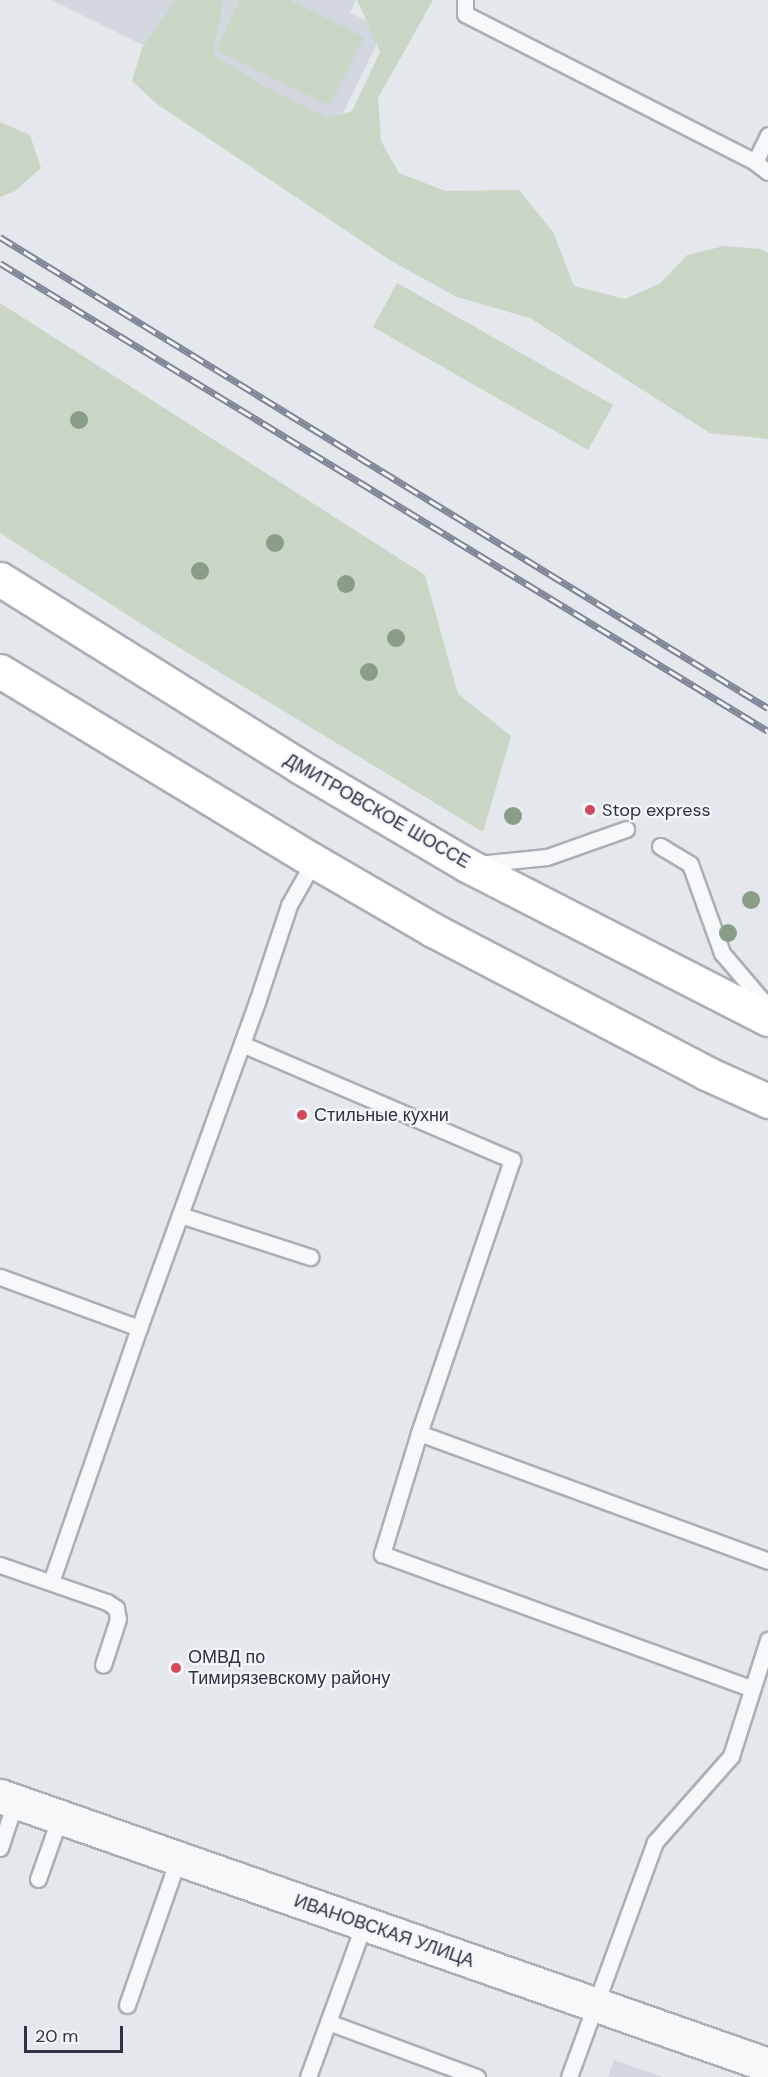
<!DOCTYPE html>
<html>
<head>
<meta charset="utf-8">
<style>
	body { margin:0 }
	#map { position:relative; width:768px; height:2077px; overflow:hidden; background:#e4e7ec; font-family:"DM Sans",sans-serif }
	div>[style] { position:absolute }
	.built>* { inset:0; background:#d2d6de }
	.green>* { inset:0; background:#c9d6c5 }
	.roads { filter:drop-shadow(2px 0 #a9aeb7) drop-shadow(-2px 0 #a9aeb7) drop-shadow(0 2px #a9aeb7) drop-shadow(0 -2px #a9aeb7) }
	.service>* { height:15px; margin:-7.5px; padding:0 7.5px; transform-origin:7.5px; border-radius:7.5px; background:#f7f8fa }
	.tertiary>* { height:33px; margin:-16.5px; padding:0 16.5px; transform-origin:16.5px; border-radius:16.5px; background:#f7f8fa }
	.primary>* { height:33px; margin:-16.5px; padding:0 16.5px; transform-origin:16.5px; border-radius:16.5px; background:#fff }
	.rail>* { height:7px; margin-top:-3.5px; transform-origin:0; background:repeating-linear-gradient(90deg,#f4f6f9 0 14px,#7d8696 0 28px); box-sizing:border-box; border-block:2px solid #7d8696 }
	.trees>* { width:18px; height:18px; margin:-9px; border-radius:50%; background:#899d89 }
	.dots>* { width:16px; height:16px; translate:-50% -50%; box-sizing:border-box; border:3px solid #f4f6f9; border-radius:50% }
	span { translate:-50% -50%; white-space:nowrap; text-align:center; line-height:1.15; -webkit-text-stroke:4.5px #f4f6f9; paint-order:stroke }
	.poi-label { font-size:18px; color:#2b3445 }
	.left { translate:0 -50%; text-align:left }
	.street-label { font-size:18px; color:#2b3445 }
	.scale { position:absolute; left:24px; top:2026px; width:99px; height:27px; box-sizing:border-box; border:3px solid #2b3445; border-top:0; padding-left:8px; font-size:18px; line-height:21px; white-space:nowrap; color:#2b3445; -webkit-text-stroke:4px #f4f6f9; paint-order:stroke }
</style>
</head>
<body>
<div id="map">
	<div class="built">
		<i style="clip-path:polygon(51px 0,356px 0,350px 13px,384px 29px,331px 137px)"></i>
		<i style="clip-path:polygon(614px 2060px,663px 2077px,608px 2077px)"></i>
	</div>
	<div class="green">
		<i style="clip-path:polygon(176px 0,223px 0,213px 54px,260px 84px,328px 118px,352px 111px,380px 52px,357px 0,433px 0,378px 98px,381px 141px,399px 173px,445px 191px,519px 190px,553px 232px,574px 286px,625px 299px,661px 283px,687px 255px,724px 246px,761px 249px,768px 253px,768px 439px,710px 433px,530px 318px,457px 297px,393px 262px,157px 104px,132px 81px,142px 48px)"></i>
		<i style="clip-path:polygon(240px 0,289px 0,364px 37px,330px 106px,216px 50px)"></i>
		<i style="clip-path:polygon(0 122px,30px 135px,41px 168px,15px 191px,0 197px)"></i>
		<i style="clip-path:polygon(397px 283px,613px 405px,588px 450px,373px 327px)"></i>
		<i style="clip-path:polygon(0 303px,425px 575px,458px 694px,511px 736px,483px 832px,165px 639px,0 533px)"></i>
	</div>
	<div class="roads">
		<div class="service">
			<i style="left:465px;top:0;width:14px;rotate:90deg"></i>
			<i style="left:465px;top:14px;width:326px;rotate:27deg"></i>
			<i style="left:755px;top:162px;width:30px;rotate:-64deg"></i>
			<i style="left:755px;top:162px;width:16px;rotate:38deg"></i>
			<i style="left:660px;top:846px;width:35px;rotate:31deg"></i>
			<i style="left:690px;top:864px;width:95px;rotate:70.2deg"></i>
			<i style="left:722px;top:953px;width:71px;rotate:49.6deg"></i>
			<i style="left:478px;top:864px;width:69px;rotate:-5.8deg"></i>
			<i style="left:547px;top:857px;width:84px;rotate:-19.5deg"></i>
			<i style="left:242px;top:1044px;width:294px;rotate:23.2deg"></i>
			<i style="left:512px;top:1160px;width:288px;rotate:108.8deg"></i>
			<i style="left:419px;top:1433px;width:127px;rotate:107deg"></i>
			<i style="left:382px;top:1554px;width:393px;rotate:20deg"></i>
			<i style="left:180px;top:1215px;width:137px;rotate:17.9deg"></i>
			<i style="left:0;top:1277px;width:148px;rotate:20.1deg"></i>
			<i style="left:139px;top:1328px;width:269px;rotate:109.1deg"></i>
			<i style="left:139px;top:1328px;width:347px;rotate:-70.1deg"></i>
			<i style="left:257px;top:1002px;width:102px;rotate:-71.7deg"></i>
			<i style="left:289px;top:905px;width:51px;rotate:-60.4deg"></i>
			<i style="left:419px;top:1433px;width:372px;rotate:20.1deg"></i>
			<i style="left:0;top:1565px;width:113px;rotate:19.1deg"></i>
			<i style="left:107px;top:1602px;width:11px;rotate:34deg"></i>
			<i style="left:116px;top:1608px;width:11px;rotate:80deg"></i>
			<i style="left:118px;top:1619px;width:48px;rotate:108.1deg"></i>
			<i style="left:0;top:1848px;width:48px;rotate:-71.9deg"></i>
			<i style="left:38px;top:1879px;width:66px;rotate:-70.5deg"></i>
			<i style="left:127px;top:2005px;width:155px;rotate:-70.7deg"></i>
			<i style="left:328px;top:2022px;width:159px;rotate:20.3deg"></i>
			<i style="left:308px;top:2077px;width:163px;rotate:-69.9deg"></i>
			<i style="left:569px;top:2077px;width:250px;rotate:-69.9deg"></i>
			<i style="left:655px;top:1842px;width:115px;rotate:-48.5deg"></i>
			<i style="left:731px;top:1756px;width:122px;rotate:-72.3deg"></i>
		</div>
		<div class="tertiary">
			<i style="left:0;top:1796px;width:814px;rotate:19.3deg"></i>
		</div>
		<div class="primary">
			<i style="left:0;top:579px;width:353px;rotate:32deg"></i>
			<i style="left:299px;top:766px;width:195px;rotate:30.5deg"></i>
			<i style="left:467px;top:865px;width:338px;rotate:27.1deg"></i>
			<i style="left:0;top:671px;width:367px;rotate:31.2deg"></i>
			<i style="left:314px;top:861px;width:138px;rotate:30.1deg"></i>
			<i style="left:433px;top:930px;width:308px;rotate:27.6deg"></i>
			<i style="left:706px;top:1073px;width:68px;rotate:24.3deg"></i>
		</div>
	</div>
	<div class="rail">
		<i style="left:0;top:237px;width:901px;rotate:31.52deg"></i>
		<i style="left:0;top:263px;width:899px;rotate:31.36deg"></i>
	</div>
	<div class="trees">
		<i style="left:79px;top:420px"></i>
		<i style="left:275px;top:543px"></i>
		<i style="left:200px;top:571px"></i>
		<i style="left:346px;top:584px"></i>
		<i style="left:396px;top:638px"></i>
		<i style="left:369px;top:672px"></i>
		<i style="left:513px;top:816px"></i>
		<i style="left:751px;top:900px"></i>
		<i style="left:728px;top:933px"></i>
	</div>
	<div class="dots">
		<i style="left:590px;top:810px;background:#d1495b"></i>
		<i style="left:302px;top:1115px;background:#d1495b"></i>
		<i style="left:176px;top:1668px;background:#d1495b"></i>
	</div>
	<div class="poi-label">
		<span class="left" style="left:602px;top:810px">Stop express</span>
		<span class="left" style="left:314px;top:1115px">Стильные кухни</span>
		<span class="left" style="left:188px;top:1668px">ОМВД по<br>Тимирязевскому району</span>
	</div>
	<div class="street-label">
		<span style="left:377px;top:811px;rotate:30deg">ДМИТРОВСКОЕ ШОССЕ</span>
		<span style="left:384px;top:1931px;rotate:19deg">ИВАНОВСКАЯ УЛИЦА</span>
	</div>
	<div class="scale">20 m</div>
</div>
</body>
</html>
